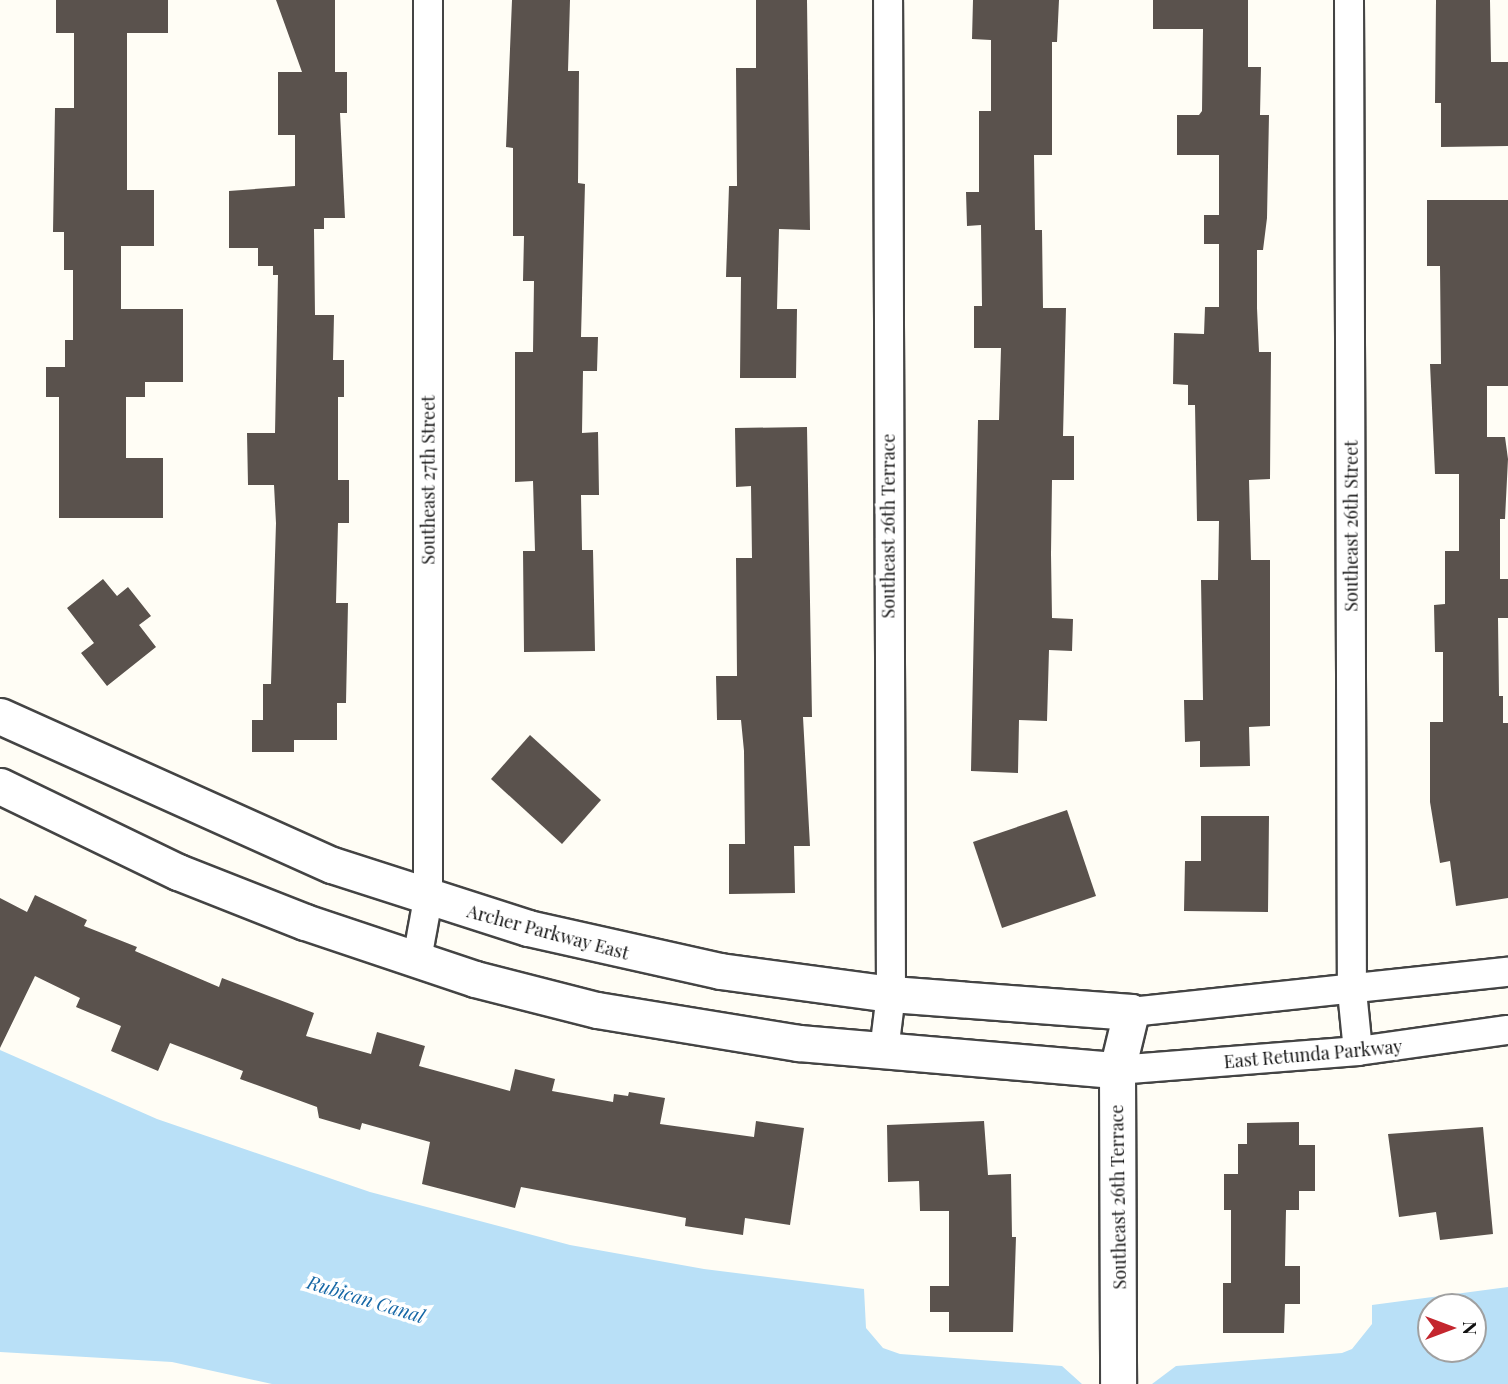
<!DOCTYPE html>
<html>
<head>
<meta charset="utf-8">
<style>
	body { margin:0 }
	#map { position:relative; width:1508px; height:1384px; overflow:hidden; background:#fffdf5; font-family:"Playfair Display",serif }
	div>[style] { position:absolute }
	.water>* { inset:0; background:#b9e0f7 }
	.building>* { inset:0; background:#5a524d }
	.roads { filter:drop-shadow(2px 0 #444) drop-shadow(-2px 0 #444) drop-shadow(0 2px #444) drop-shadow(0 -2px #444) }
	.minor>* { height:28px; margin:-14px; padding:0 14px; transform-origin:14px; border-radius:14px; background:#fff }
	.tertiary>* { height:35px; margin:-17.5px; padding:0 17.5px; transform-origin:17.5px; border-radius:17.5px; background:#fff }
	span { translate:-50% -50%; white-space:nowrap; text-align:center; line-height:1.15; -webkit-text-stroke:7px #fff; paint-order:stroke }
	.street-label { font-size:18px; color:#111 }
	.water-label { font-size:19px; color:#1768a6; font-style:italic }
	.north { position:absolute; left:1417px; top:1293px; width:70px; height:70px; box-sizing:border-box; background:#fff; border:2px solid #a0a0a0; border-radius:50%; rotate:90deg; font-size:19px; font-weight:700; line-height:28px; text-align:center; color:#111 }
	.north::after { content:''; display:block; margin:auto; width:24px; height:32px; background:#c4262e; clip-path:polygon(50% 0,100% 100%,50% 72%,0 100%) }
</style>
</head>
<body>
<div id="map">
	<div class="water">
		<i style="clip-path:polygon(0 1050px,157px 1119px,370px 1192px,570px 1245px,704px 1269px,864px 1289px,866px 1328px,883px 1348px,900px 1354px,1062px 1366px,1082px 1384px,272px 1384px,172px 1362px,0 1352px)"></i>
		<i style="clip-path:polygon(evenodd,1508px 1287px,1508px 1384px,1152px 1384px,1176px 1366px,1342px 1353px,1352px 1349px,1372px 1324px,1372px 1305px,1508px 1287px,1431px 1307px,1473px 1307px,1473px 1349px,1431px 1349px,1431px 1307px)"></i>
	</div>
	<div class="building">
		<i style="clip-path:polygon(56px 0,168px 0,168px 33px,127px 33px,127px 190px,154px 190px,154px 246px,121px 246px,121px 309px,183px 309px,183px 382px,145px 382px,145px 397px,126px 397px,126px 458px,163px 458px,163px 518px,59px 518px,59px 397px,46px 397px,46px 367px,65px 367px,65px 340px,73px 340px,73px 270px,64px 270px,64px 232px,53px 232px,55px 108px,74px 108px,74px 33px,56px 33px)"></i>
		<i style="clip-path:polygon(276px 0,335px 0,335px 72px,347px 72px,347px 113px,340px 113px,345px 218px,324px 218px,324px 229px,314px 229px,315px 315px,334px 315px,333px 360px,344px 360px,344px 397px,338px 397px,338px 480px,349px 480px,349px 523px,338px 523px,336px 603px,348px 603px,346px 703px,337px 703px,337px 740px,294px 740px,294px 752px,252px 752px,252px 720px,263px 720px,263px 684px,271px 684px,276px 523px,274px 485px,248px 485px,247px 433px,275px 433px,278px 275px,273px 275px,273px 266px,258px 266px,258px 248px,229px 248px,229px 191px,295px 186px,295px 135px,278px 135px,278px 72px,302px 72px)"></i>
		<i style="clip-path:polygon(512px 0,570px 0,568px 71px,579px 71px,578px 183px,585px 184px,581px 337px,598px 337px,597px 371px,583px 371px,582px 433px,598px 432px,599px 495px,581px 495px,582px 550px,593px 550px,595px 651px,524px 652px,523px 551px,535px 551px,533px 481px,515px 482px,515px 352px,533px 352px,534px 281px,523px 281px,524px 236px,513px 236px,513px 148px,506px 147px)"></i>
		<i style="clip-path:polygon(756px 0,807px 0,810px 230px,779px 229px,777px 309px,797px 309px,796px 378px,740px 378px,741px 277px,726px 277px,729px 186px,737px 186px,736px 68px,756px 68px)"></i>
		<i style="clip-path:polygon(973px 0,1059px 0,1057px 42px,1052px 42px,1052px 155px,1034px 155px,1035px 230px,1042px 230px,1043px 308px,1066px 308px,1063px 436px,1074px 436px,1074px 480px,1052px 480px,1051px 554px,1052px 618px,1073px 619px,1072px 651px,1049px 650px,1047px 721px,1019px 720px,1018px 773px,971px 771px,978px 420px,999px 420px,1001px 348px,974px 348px,974px 306px,982px 306px,981px 225px,967px 226px,966px 192px,979px 192px,979px 111px,991px 111px,991px 40px,972px 39px)"></i>
		<i style="clip-path:polygon(1153px 0,1248px 0,1248px 67px,1261px 67px,1260px 115px,1269px 115px,1267px 218px,1263px 250px,1257px 250px,1257px 308px,1259px 352px,1271px 352px,1270px 479px,1249px 480px,1251px 560px,1270px 560px,1270px 726px,1249px 727px,1250px 766px,1200px 767px,1200px 741px,1185px 742px,1184px 700px,1203px 700px,1201px 580px,1218px 580px,1219px 521px,1197px 521px,1195px 405px,1188px 405px,1188px 385px,1173px 384px,1174px 333px,1204px 334px,1205px 307px,1219px 307px,1219px 244px,1204px 244px,1204px 215px,1219px 215px,1219px 155px,1177px 155px,1177px 115px,1199px 115px,1202px 111px,1203px 29px,1153px 29px)"></i>
		<i style="clip-path:polygon(1436px 0,1490px 0,1491px 62px,1508px 62px,1508px 146px,1441px 147px,1441px 103px,1435px 103px)"></i>
		<i style="clip-path:polygon(1427px 200px,1508px 200px,1508px 386px,1487px 386px,1487px 437px,1505px 437px,1508px 459px,1505px 519px,1500px 519px,1500px 579px,1508px 579px,1508px 618px,1498px 618px,1499px 696px,1503px 696px,1503px 723px,1508px 723px,1508px 898px,1456px 906px,1450px 861px,1440px 863px,1430px 802px,1430px 722px,1443px 722px,1443px 652px,1435px 652px,1434px 605px,1445px 604px,1445px 551px,1459px 551px,1459px 474px,1435px 474px,1430px 364px,1441px 364px,1440px 266px,1427px 266px)"></i>
		<i style="clip-path:polygon(807px 427px,812px 717px,803px 717px,810px 846px,794px 846px,795px 893px,729px 894px,729px 844px,745px 844px,744px 751px,741px 720px,717px 720px,716px 676px,737px 676px,736px 558px,752px 558px,751px 486px,736px 487px,735px 428px)"></i>
		<i style="clip-path:polygon(103px 579px,117px 596px,128px 587px,151px 616px,139px 625px,156px 647px,107px 686px,81px 653px,94px 643px,67px 608px)"></i>
		<i style="clip-path:polygon(530px 735px,601px 800px,562px 844px,491px 779px)"></i>
		<i style="clip-path:polygon(1067px 810px,1096px 896px,1002px 928px,973px 842px)"></i>
		<i style="clip-path:polygon(1201px 816px,1269px 816px,1268px 912px,1184px 911px,1185px 861px,1201px 861px)"></i>
		<i style="clip-path:polygon(35px 895px,87px 920px,84px 926px,137px 947px,135px 951px,219px 987px,222px 978px,314px 1013px,306px 1036px,371px 1054px,377px 1032px,425px 1046px,419px 1066px,510px 1091px,515px 1069px,555px 1079px,552px 1091px,613px 1102px,614px 1094px,628px 1096px,629px 1092px,665px 1098px,660px 1124px,754px 1137px,756px 1121px,804px 1128px,790px 1225px,745px 1218px,743px 1235px,685px 1226px,686px 1218px,521px 1187px,515px 1208px,422px 1184px,430px 1142px,362px 1123px,360px 1130px,319px 1118px,317px 1107px,240px 1079px,243px 1071px,170px 1043px,158px 1071px,111px 1051px,121px 1026px,76px 1007px,80px 998px,35px 976px,0 1048px,0 898px,27px 912px)"></i>
		<i style="clip-path:polygon(984px 1121px,988px 1175px,1011px 1174px,1012px 1237px,1016px 1237px,1013px 1332px,949px 1332px,949px 1312px,930px 1312px,930px 1286px,949px 1286px,949px 1211px,920px 1211px,919px 1181px,888px 1182px,887px 1125px)"></i>
		<i style="clip-path:polygon(1299px 1122px,1299px 1145px,1315px 1145px,1315px 1191px,1299px 1191px,1299px 1210px,1286px 1210px,1285px 1266px,1300px 1266px,1300px 1304px,1285px 1304px,1284px 1333px,1223px 1333px,1223px 1283px,1231px 1283px,1231px 1210px,1224px 1210px,1224px 1174px,1238px 1174px,1238px 1144px,1247px 1144px,1247px 1123px)"></i>
		<i style="clip-path:polygon(1483px 1127px,1493px 1234px,1440px 1240px,1436px 1212px,1399px 1217px,1388px 1134px)"></i>
	</div>
	<div class="roads">
		<div class="minor">
			<i style="left:1349px;top:0;width:991px;rotate:89.83deg"></i>
			<i style="left:1352px;top:991px;width:60px;rotate:84.3deg"></i>
			<i style="left:417px;top:959px;width:61px;rotate:-79.6deg"></i>
			<i style="left:428px;top:899px;width:899px;rotate:-90deg"></i>
			<i style="left:1131px;top:1012px;width:379px;rotate:-6.1deg"></i>
			<i style="left:884px;top:1051px;width:57px;rotate:-83deg"></i>
			<i style="left:891px;top:994px;width:994px;rotate:-90.17deg"></i>
			<i style="left:1117px;top:1070px;width:242px;rotate:-4.5deg"></i>
			<i style="left:1358px;top:1051px;width:151px;rotate:-8deg"></i>
		</div>
		<div class="tertiary">
			<i style="left:0;top:716px;width:364px;rotate:24.2deg"></i>
			<i style="left:332px;top:865px;width:206px;rotate:17.8deg"></i>
			<i style="left:528px;top:928px;width:197px;rotate:12.6deg"></i>
			<i style="left:720px;top:971px;width:173px;rotate:7.7deg"></i>
			<i style="left:891px;top:994px;width:241px;rotate:4.3deg"></i>
			<i style="left:1131px;top:1012px;width:60px;rotate:103.6deg"></i>
			<i style="left:1117px;top:1070px;width:314px;rotate:89.8deg"></i>
			<i style="left:0;top:786px;width:198px;rotate:25.8deg"></i>
			<i style="left:178px;top:872px;width:136px;rotate:21.5deg"></i>
			<i style="left:305px;top:922px;width:179px;rotate:18.5deg"></i>
			<i style="left:475px;top:979px;width:126px;rotate:14.3deg"></i>
			<i style="left:597px;top:1010px;width:205px;rotate:9.3deg"></i>
			<i style="left:799px;top:1043px;width:319px;rotate:4.9deg"></i>
		</div>
	</div>
	<div class="street-label">
		<span style="left:428px;top:480px;rotate:-90deg">Southeast 27th Street</span>
		<span style="left:888px;top:526px;rotate:-90deg">Southeast 26th Terrace</span>
		<span style="left:1351px;top:526px;rotate:-90deg">Southeast 26th Street</span>
		<span style="left:548px;top:932px;rotate:15deg">Archer Parkway East</span>
		<span style="left:1313px;top:1054px;rotate:-5deg">East Retunda Parkway</span>
		<span style="left:1118px;top:1197px;rotate:-91deg">Southeast 26th Terrace</span>
	</div>
	<div class="water-label">
		<span style="left:366px;top:1299px;rotate:17deg">Rubican Canal</span>
	</div>
	<div class="north">N</div>
</div>
</body>
</html>
